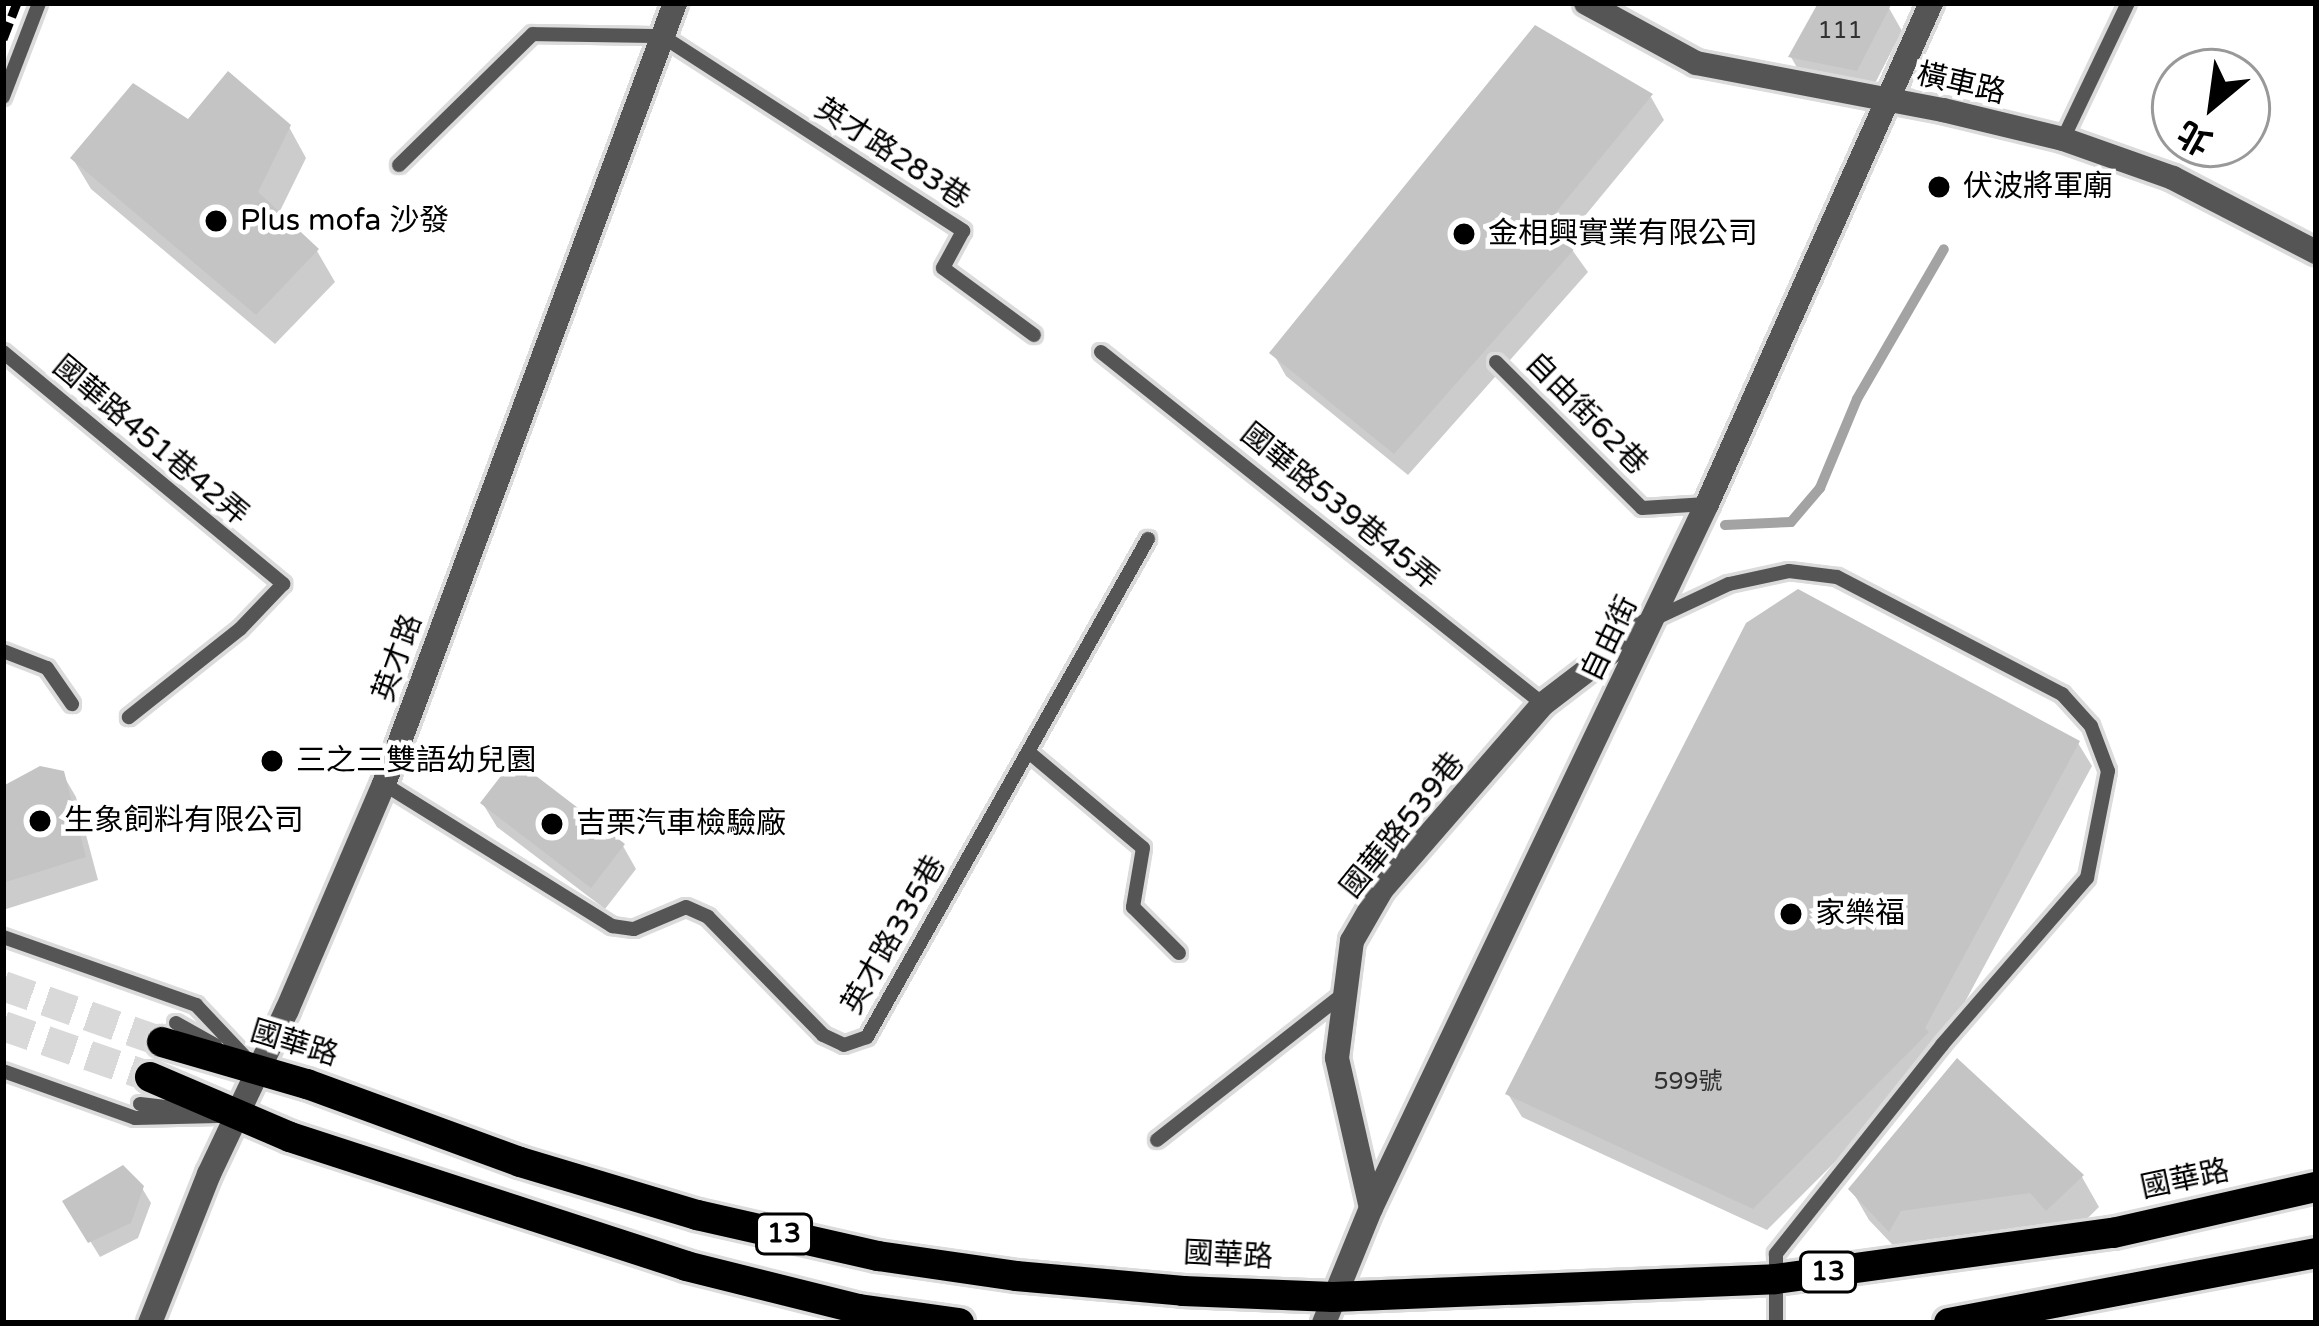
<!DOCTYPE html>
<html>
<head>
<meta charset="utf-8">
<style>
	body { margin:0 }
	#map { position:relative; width:2319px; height:1326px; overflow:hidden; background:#fff; font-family:"Varela Round","Noto Sans TC",sans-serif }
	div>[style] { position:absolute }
	.shadow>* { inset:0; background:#0003 }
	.stream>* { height:10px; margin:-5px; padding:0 5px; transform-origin:5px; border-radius:5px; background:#a3a3a3 }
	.building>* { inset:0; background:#c4c4c4 }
	.primary-tunnel>* { height:30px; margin-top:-15px; transform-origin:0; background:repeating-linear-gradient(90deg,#d9d9d9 0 30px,transparent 0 45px) }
	.roads { filter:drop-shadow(3px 0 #dbdbdb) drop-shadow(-3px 0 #dbdbdb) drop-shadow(0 3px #dbdbdb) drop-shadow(0 -3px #dbdbdb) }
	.service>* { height:14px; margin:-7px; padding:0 7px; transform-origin:7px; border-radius:7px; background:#555 }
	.minor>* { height:24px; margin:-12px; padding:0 12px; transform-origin:12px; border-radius:12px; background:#555 }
	.tertiary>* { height:24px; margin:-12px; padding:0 12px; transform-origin:12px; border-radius:12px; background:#555 }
	.primary>* { height:30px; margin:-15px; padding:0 15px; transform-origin:15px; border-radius:15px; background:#000 }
	.rail>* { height:9px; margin-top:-4.5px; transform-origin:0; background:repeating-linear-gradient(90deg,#000 0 18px,transparent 0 24px) }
	.dots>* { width:33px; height:33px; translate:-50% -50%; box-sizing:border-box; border:6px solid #fff; border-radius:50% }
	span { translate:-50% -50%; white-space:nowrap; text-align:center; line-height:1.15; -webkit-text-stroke:9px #fff; paint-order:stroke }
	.number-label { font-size:24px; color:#313131 }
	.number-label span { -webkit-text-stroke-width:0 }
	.shield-label span { padding:3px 9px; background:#fff; border:3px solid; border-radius:9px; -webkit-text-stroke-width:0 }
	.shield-label { font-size:27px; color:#000; font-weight:700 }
	.street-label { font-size:30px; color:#000 }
	.poi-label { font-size:30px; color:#000 }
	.left { translate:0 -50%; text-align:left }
	.frame { position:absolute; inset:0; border:6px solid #000; pointer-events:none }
	.north { position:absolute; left:2151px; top:48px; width:120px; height:120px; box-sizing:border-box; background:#fff; border:3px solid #999; border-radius:50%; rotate:209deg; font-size:33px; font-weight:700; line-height:48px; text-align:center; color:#000 }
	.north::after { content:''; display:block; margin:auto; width:42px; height:54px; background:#000; clip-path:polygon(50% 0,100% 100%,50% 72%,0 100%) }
</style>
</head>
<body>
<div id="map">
	<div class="shadow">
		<i style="clip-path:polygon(1822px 3px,1878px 3px,1889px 8px,1902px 31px,1870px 93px,1804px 80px,1791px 57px)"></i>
		<i style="clip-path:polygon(1651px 97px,1664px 120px,1565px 240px,1588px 272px,1408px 475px,1286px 376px,1273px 353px)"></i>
		<i style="clip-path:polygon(189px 123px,289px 127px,306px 158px,278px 215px,317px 251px,335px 282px,275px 344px,91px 189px,73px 159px)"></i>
		<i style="clip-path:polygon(2078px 743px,2092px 766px,1938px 1052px,1940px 1057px,1767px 1230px,1522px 1117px,1508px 1094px)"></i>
		<i style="clip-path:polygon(62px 773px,76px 797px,98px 880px,3px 910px,3px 790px)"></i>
		<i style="clip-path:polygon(483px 804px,623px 846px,636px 869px,605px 909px,497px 827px)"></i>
		<i style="clip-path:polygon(2082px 1177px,2099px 1207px,2065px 1240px,2050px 1223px,1918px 1241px,1907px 1260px,1869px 1220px,1851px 1189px)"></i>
		<i style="clip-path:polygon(142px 1188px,151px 1203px,138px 1238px,100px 1257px,66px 1202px)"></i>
	</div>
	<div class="stream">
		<i style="left:1725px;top:525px;width:66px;rotate:-2.6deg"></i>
		<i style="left:1791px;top:522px;width:45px;rotate:-49.5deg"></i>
		<i style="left:1820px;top:488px;width:96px;rotate:-67.4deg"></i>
		<i style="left:1857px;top:399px;width:173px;rotate:-59.9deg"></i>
	</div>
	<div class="building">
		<i style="clip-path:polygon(1818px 3px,1892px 3px,1857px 71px,1788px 57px)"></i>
		<i style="clip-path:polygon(1535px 25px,1653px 94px,1548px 222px,1577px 246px,1394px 454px,1269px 353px)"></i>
		<i style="clip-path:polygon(228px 71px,291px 125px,258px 192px,319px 249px,256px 315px,70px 158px,133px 83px,188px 119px)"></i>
		<i style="clip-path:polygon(1798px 589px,2080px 741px,1925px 1028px,1929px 1032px,1753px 1209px,1505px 1094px,1746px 623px)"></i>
		<i style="clip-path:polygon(514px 759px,625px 844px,591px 888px,480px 803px)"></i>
		<i style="clip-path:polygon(40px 766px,64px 771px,86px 857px,3px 883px,3px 786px)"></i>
		<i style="clip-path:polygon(1957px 1058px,2084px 1175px,2046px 1211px,2030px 1193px,1901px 1211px,1889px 1232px,1848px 1189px)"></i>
		<i style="clip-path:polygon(123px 1165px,144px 1186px,131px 1223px,88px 1243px,62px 1201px)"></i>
	</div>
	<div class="primary-tunnel">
		<i style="left:3px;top:986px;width:169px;rotate:19.4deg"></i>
		<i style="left:3px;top:1026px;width:156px;rotate:19.1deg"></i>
	</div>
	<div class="roads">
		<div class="service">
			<i style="left:3px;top:97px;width:101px;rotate:-69deg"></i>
			<i style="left:2063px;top:139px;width:151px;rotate:-64.5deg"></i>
			<i style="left:399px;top:165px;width:187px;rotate:-44.4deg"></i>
			<i style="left:533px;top:34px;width:129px;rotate:0.9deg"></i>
			<i style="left:662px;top:36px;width:359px;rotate:32.9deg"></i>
			<i style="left:963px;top:231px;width:42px;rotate:118.4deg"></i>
			<i style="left:943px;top:268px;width:113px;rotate:36.4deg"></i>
			<i style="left:3px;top:352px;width:364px;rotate:39.6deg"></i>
			<i style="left:283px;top:584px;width:62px;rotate:133.7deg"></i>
			<i style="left:240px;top:629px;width:142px;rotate:141.6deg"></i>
			<i style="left:1101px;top:352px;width:565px;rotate:38.53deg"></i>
			<i style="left:1496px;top:362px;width:206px;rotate:45deg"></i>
			<i style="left:1642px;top:508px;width:65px;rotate:-3.5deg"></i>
			<i style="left:1652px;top:620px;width:85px;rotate:-25.1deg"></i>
			<i style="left:1729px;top:584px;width:61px;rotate:-12.2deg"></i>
			<i style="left:1789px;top:571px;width:48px;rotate:7.1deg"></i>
			<i style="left:1837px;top:577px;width:254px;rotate:27.5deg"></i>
			<i style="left:2062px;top:694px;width:43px;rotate:47.8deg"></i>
			<i style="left:2091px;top:726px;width:48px;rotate:69.3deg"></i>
			<i style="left:2108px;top:771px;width:109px;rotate:101.1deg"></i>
			<i style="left:2087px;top:878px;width:221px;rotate:131deg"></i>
			<i style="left:1942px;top:1045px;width:267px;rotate:128.5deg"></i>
			<i style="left:1776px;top:1254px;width:69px;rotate:90deg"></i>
			<i style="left:3px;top:651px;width:47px;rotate:21.1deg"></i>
			<i style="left:47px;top:668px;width:44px;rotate:55.2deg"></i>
			<i style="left:1031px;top:754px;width:146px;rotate:40deg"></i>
			<i style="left:1143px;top:848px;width:60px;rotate:99.6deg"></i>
			<i style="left:1133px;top:907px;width:65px;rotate:45deg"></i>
			<i style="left:384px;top:784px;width:269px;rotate:31.9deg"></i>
			<i style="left:612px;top:926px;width:22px;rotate:8deg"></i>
			<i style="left:634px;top:929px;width:56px;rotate:-22.9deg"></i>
			<i style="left:686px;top:907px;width:24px;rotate:24deg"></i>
			<i style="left:708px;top:917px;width:165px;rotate:45.7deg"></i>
			<i style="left:823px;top:1035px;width:23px;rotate:25deg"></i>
			<i style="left:844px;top:1045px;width:24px;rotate:-19deg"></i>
			<i style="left:867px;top:1037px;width:572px;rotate:-60.57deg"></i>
			<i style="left:3px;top:937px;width:205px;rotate:19.4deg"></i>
			<i style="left:196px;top:1005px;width:77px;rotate:46.6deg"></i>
			<i style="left:176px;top:1023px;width:45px;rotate:29.4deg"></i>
			<i style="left:3px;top:1071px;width:140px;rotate:19.6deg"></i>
			<i style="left:135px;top:1118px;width:83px;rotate:-1.4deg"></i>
			<i style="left:140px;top:1104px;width:43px;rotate:6.6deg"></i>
			<i style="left:1157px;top:1140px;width:235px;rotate:-38.1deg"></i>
		</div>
		<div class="minor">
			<i style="left:1586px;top:3px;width:125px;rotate:28.6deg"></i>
			<i style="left:1696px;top:63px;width:251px;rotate:10.8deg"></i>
			<i style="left:1943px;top:110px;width:123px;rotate:13.6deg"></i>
			<i style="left:2063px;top:139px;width:117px;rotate:19.5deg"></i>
			<i style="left:2173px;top:178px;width:161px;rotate:27.4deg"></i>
			<i style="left:1371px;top:1208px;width:154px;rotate:-102.8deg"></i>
			<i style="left:1337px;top:1058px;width:118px;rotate:-82.7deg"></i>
			<i style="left:1352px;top:941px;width:60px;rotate:-60deg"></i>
			<i style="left:1382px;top:889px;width:245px;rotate:-49deg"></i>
			<i style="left:1543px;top:704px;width:128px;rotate:-37.4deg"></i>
			<i style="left:1324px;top:1323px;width:124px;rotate:-67.8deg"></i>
			<i style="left:1371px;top:1208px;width:780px;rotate:-64.49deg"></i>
			<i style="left:1707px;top:504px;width:549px;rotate:-65.91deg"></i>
		</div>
		<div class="tertiary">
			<i style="left:150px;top:1323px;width:160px;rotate:-68.4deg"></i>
			<i style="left:209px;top:1174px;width:182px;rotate:-64.6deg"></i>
			<i style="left:287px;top:1010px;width:246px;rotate:-66.8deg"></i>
			<i style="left:384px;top:784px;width:833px;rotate:-69.56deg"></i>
		</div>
		<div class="primary">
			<i style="left:162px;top:1042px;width:151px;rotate:16.2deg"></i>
			<i style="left:307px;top:1084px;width:227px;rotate:20.1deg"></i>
			<i style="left:520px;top:1162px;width:185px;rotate:16.7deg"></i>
			<i style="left:697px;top:1215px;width:186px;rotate:12.8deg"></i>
			<i style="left:878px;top:1256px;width:139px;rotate:8.2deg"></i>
			<i style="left:1016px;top:1276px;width:168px;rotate:5.1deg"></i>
			<i style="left:1183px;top:1291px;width:150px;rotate:2.3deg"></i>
			<i style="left:1333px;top:1297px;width:442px;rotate:-2.3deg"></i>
			<i style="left:1775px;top:1279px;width:341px;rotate:-7.8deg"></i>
			<i style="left:2113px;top:1233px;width:208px;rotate:-12.8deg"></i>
			<i style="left:150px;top:1077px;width:152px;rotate:23.2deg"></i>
			<i style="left:290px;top:1137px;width:416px;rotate:18deg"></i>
			<i style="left:686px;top:1266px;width:178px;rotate:14deg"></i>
			<i style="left:859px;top:1309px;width:101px;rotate:8deg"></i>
			<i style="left:1949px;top:1323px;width:374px;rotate:-10.8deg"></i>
		</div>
	</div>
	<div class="rail">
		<i style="left:3px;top:39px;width:39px;rotate:-69deg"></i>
	</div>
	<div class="dots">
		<i style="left:1939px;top:187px;background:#000"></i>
		<i style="left:216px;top:221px;background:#000"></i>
		<i style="left:1464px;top:234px;background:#000"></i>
		<i style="left:272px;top:761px;background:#000"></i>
		<i style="left:40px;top:821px;background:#000"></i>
		<i style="left:552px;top:824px;background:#000"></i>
		<i style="left:1791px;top:914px;background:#000"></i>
	</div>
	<div class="number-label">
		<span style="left:1840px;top:31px">111</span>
		<span style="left:1688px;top:1082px">599號</span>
	</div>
	<div class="shield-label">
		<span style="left:784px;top:1234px">13</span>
		<span style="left:1828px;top:1272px">13</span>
	</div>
	<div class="street-label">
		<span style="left:1961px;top:84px;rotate:13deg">橫車路</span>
		<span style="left:892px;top:154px;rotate:33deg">英才路283巷</span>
		<span style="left:1586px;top:414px;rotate:45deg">自由街62巷</span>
		<span style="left:150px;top:441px;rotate:40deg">國華路451巷42弄</span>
		<span style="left:1339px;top:507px;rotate:39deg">國華路539巷45弄</span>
		<span style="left:1610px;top:639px;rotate:-64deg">自由街</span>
		<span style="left:398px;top:658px;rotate:-70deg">英才路</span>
		<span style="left:1403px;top:826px;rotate:-51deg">國華路539巷</span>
		<span style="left:894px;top:935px;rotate:-60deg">英才路335巷</span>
		<span style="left:294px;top:1044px;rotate:17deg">國華路</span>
		<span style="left:2185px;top:1180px;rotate:-12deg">國華路</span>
		<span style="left:1228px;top:1256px;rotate:3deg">國華路</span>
	</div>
	<div class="poi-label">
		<span class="left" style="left:1963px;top:187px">伏波將軍廟</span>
		<span class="left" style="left:240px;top:221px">Plus mofa 沙發</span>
		<span class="left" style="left:1488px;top:234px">金相興實業有限公司</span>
		<span class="left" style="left:296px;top:761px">三之三雙語幼兒園</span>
		<span class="left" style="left:64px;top:821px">生象飼料有限公司</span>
		<span class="left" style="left:576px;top:824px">吉栗汽車檢驗廠</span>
		<span class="left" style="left:1815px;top:914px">家樂福</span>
	</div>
	<div class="frame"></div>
	<div class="north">北</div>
</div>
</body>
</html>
